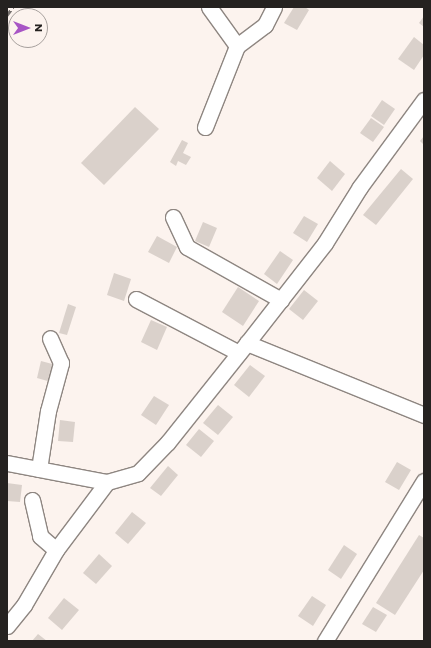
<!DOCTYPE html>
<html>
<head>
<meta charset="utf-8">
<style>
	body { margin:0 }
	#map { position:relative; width:431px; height:648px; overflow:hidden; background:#fcf3ee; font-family:Poppins,sans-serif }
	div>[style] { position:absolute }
	.building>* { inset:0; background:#dad1cb }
	.roads { filter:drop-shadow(1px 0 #8e8681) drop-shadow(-1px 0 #8e8681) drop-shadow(0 1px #8e8681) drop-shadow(0 -1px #8e8681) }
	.minor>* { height:15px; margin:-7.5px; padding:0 7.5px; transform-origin:7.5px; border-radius:7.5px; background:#fff }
	.rail>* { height:3px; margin-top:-1.5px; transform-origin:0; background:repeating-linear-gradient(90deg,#76716e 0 6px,transparent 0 9px) }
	span { translate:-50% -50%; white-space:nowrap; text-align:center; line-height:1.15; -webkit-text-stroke:3px #fcf3ee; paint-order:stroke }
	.frame { position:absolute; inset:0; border:8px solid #252220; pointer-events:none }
	.north { position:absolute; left:8px; top:8px; width:40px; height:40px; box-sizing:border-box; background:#fcf3ee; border:1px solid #a69f9c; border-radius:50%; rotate:90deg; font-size:11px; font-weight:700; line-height:16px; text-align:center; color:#252220 }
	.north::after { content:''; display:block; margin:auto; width:14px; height:18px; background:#a855c5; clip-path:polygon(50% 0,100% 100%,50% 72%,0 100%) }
</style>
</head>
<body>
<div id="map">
	<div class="building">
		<i style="clip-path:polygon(294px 7px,305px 7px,309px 10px,297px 30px,284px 23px)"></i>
		<i style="clip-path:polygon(424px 16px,424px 27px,419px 23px)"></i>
		<i style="clip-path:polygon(414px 37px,424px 45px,424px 55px,414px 70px,398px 59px)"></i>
		<i style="clip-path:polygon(382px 100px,395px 109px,384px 125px,371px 116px)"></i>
		<i style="clip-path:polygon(135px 107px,159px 129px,104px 185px,81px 163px)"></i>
		<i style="clip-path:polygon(371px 118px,384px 127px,373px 142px,360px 133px)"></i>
		<i style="clip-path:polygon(424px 136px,424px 145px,420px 141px)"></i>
		<i style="clip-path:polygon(182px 140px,188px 143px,183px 153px,191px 157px,186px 165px,178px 161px,176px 166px,170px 162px)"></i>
		<i style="clip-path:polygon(330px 161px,345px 174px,332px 191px,317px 178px)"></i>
		<i style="clip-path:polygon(401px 169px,413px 179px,376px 225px,363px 215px)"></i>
		<i style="clip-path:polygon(304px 216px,318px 224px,307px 242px,293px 233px)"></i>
		<i style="clip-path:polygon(203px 222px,217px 228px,209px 247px,195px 241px)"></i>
		<i style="clip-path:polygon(157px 236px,177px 247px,169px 263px,148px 252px)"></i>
		<i style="clip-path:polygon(280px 251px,293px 260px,277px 284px,264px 274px)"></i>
		<i style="clip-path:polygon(114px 273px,131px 279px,124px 301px,107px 295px)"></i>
		<i style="clip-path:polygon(238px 287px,259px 301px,243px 326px,222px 312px)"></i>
		<i style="clip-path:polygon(304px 290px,318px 301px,303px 320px,289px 309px)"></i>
		<i style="clip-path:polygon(68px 304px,76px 307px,67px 335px,59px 333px)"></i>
		<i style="clip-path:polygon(151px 320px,167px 327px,157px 350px,141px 342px)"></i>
		<i style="clip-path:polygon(41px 361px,56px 365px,51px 382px,37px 378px)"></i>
		<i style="clip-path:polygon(250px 365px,265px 376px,249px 397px,234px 385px)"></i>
		<i style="clip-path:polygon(154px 396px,169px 405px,156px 425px,141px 415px)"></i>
		<i style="clip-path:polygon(218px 405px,233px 417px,218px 435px,203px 423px)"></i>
		<i style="clip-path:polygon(60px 420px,75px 422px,73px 442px,58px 441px)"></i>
		<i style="clip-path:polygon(199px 429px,214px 441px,201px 457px,186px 445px)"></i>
		<i style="clip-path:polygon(397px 462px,411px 470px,399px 490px,385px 482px)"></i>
		<i style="clip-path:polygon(168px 466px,178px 475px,161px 496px,150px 488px)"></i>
		<i style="clip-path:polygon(7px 483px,22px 485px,20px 502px,7px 501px)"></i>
		<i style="clip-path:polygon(132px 512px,146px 523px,128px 544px,115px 533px)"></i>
		<i style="clip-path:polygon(419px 535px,424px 538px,424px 570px,395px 615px,376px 603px)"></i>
		<i style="clip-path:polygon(344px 545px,357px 554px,341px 579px,328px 570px)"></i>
		<i style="clip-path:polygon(99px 554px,112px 566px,96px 584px,83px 573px)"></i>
		<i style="clip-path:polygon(312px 596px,326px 605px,313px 626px,298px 616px)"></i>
		<i style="clip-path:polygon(64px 598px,79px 610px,62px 630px,48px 618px)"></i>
		<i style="clip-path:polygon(373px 607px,387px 615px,376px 632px,362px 624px)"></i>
		<i style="clip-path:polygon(38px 634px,47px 641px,32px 641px)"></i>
	</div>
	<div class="roads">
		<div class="minor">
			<i style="left:209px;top:7px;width:48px;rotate:54.3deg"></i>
			<i style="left:205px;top:127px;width:87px;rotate:-68.4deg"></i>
			<i style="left:237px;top:46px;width:35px;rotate:-37deg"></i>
			<i style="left:265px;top:25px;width:20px;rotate:-63deg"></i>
			<i style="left:173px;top:217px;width:33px;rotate:65deg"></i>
			<i style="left:187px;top:247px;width:108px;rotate:29.4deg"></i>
			<i style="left:136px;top:299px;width:116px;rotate:27.7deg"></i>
			<i style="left:247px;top:343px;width:191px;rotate:22.1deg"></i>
			<i style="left:7px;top:463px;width:102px;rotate:10.8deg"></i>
			<i style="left:39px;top:469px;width:59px;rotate:-81.2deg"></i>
			<i style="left:48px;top:411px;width:50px;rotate:-74.8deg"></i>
			<i style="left:61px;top:363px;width:27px;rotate:-114deg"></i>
			<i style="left:32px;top:500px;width:37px;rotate:77deg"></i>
			<i style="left:40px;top:536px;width:21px;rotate:41deg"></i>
			<i style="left:7px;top:626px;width:27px;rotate:-51deg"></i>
			<i style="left:24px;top:605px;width:64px;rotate:-59.8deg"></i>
			<i style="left:56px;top:550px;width:85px;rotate:-53.1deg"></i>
			<i style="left:107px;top:482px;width:32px;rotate:-16deg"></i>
			<i style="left:138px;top:473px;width:43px;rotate:-45.9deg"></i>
			<i style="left:168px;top:442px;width:127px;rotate:-51.4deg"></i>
			<i style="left:247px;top:343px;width:127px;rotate:-52deg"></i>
			<i style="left:325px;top:243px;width:66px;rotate:-58deg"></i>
			<i style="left:360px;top:187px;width:108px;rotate:-53.7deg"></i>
			<i style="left:325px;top:641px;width:188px;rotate:-58.3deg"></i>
		</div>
	</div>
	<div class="rail">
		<i style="left:7px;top:15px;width:10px;rotate:-53deg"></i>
	</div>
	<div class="frame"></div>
	<div class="north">N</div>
</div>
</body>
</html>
